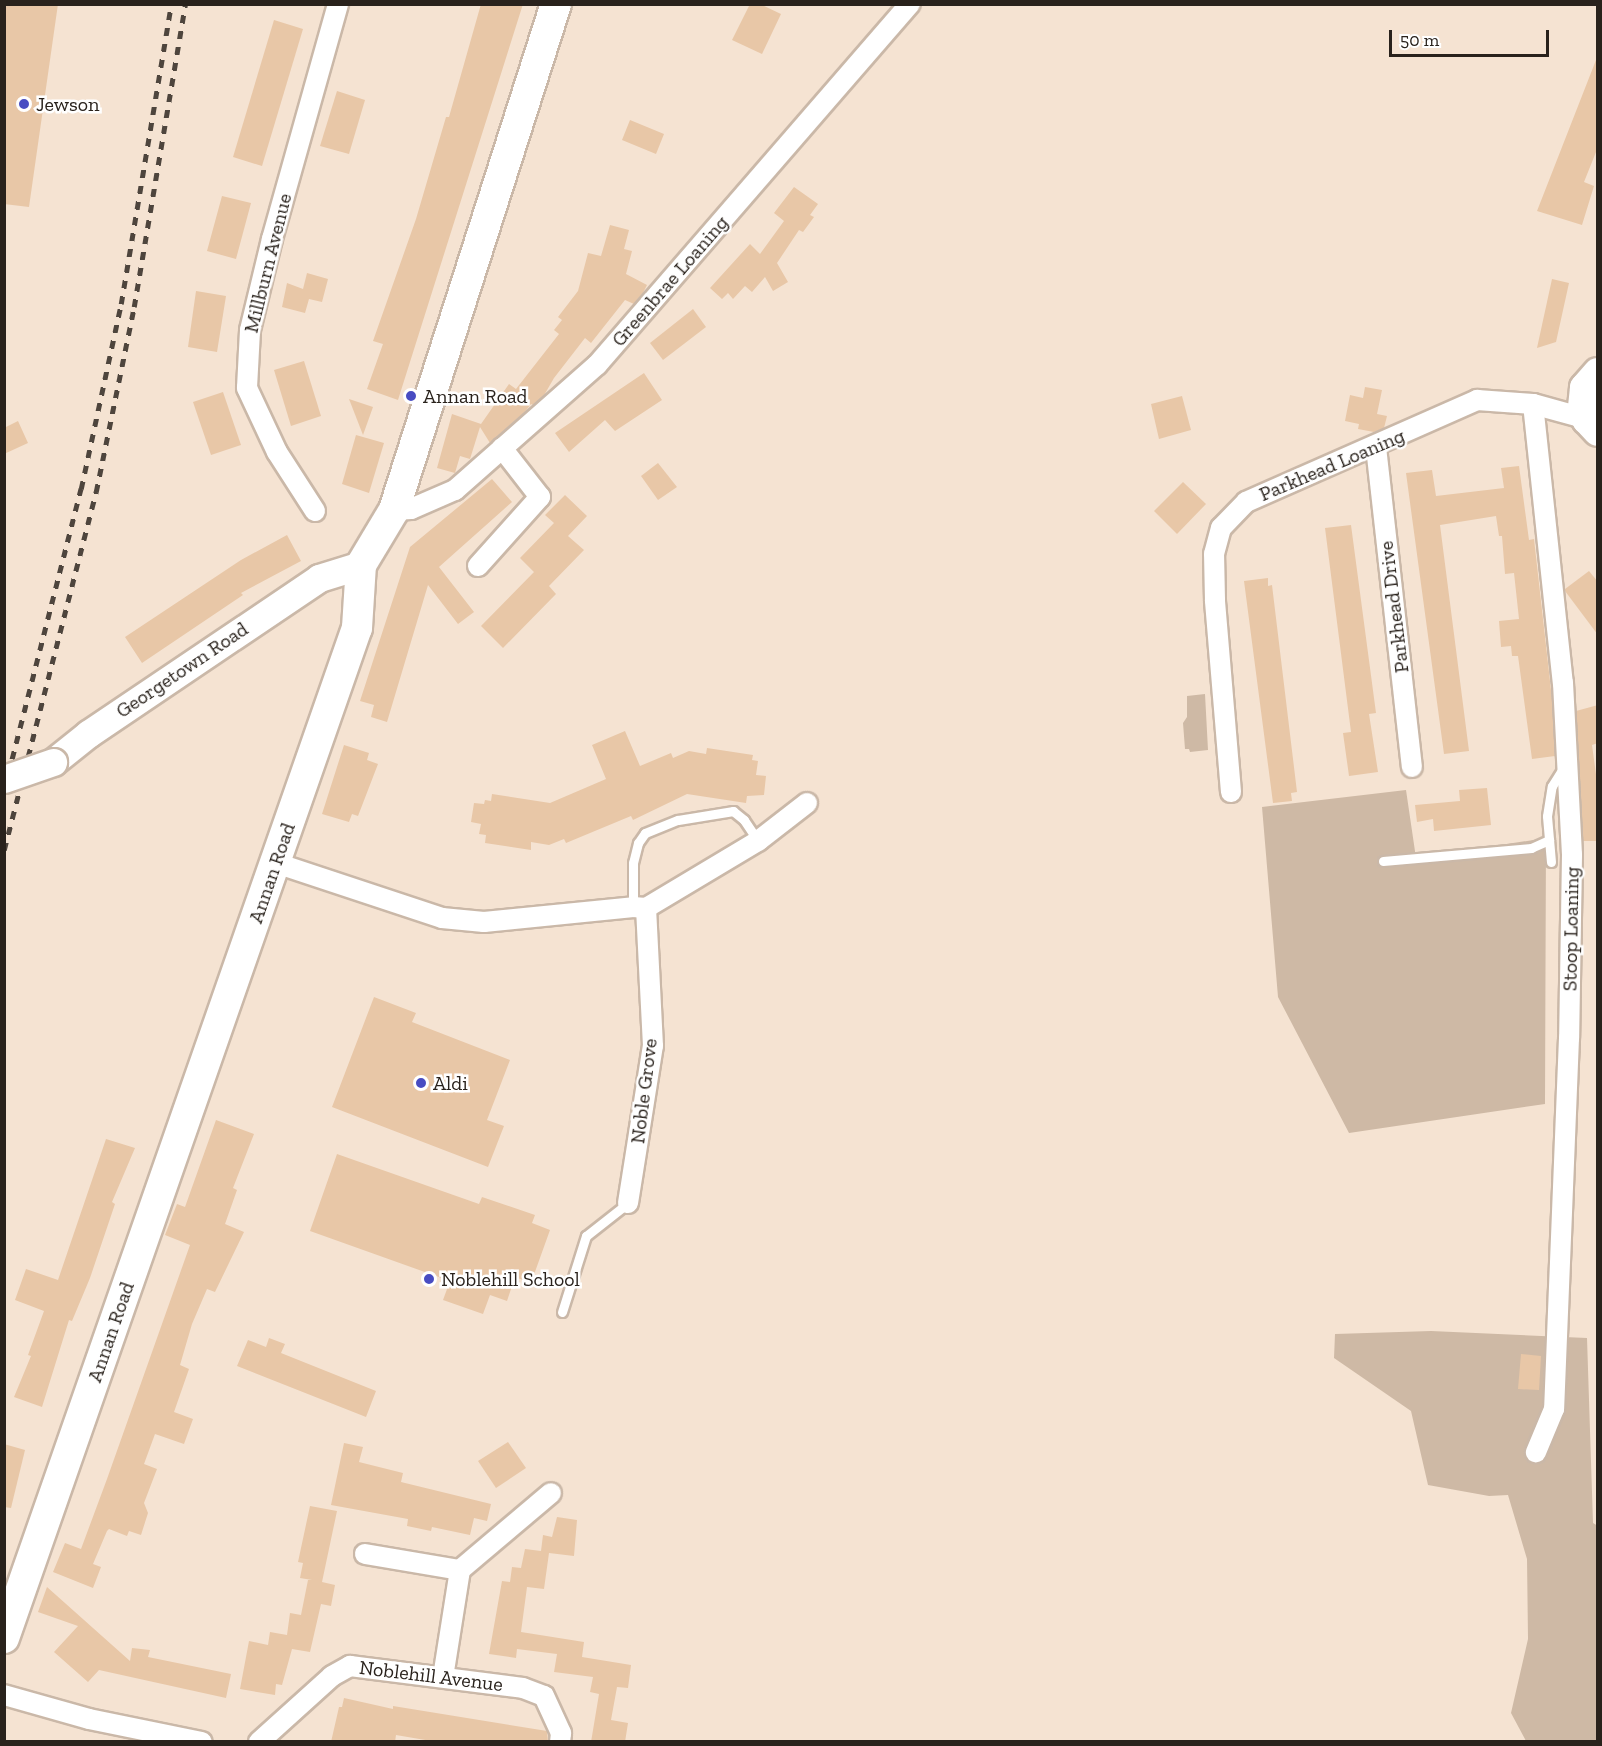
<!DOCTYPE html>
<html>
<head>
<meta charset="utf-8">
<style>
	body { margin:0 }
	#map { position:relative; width:1602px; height:1746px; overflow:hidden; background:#f5e3d2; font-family:"Zilla Slab",serif }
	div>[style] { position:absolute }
	.green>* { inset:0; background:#ceb9a5 }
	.building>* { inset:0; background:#e8c7a7 }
	.roads { filter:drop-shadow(2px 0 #cab8a8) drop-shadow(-2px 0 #cab8a8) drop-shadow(0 2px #cab8a8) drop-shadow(0 -2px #cab8a8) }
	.lane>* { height:9px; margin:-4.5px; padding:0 4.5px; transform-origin:4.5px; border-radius:4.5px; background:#fff }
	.street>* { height:20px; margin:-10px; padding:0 10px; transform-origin:10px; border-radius:10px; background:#fff }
	.secondary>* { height:27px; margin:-13.5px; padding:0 13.5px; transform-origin:13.5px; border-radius:13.5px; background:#fff }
	.primary>* { height:30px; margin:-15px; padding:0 15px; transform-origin:15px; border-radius:15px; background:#fff }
	.rail>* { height:4.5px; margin-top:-2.25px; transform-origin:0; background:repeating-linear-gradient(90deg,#4e453d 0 8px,transparent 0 16px) }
	.bridges { filter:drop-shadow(2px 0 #cab8a8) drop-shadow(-2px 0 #cab8a8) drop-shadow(0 2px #cab8a8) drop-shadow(0 -2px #cab8a8) }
	.secondary-bridge>* { height:27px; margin:-13.5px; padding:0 13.5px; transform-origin:13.5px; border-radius:13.5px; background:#fff }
	.dots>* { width:16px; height:16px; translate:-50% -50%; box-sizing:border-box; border:3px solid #fff; border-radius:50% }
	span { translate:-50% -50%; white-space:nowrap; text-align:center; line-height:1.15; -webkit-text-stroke:5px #fff; paint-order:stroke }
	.poi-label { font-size:20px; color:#29221c }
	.left { translate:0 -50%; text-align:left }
	.street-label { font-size:20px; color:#29221c }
	.frame { position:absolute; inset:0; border:6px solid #29221c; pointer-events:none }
	.scale { position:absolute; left:1389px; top:30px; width:160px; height:27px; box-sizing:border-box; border:3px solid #29221c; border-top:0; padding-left:8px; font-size:18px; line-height:21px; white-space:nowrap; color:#29221c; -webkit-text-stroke:4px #fff; paint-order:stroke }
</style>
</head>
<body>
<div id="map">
	<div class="green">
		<i style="clip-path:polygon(1205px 694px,1208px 750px,1190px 752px,1189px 749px,1185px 749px,1183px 723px,1187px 717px,1187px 696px)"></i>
		<i style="clip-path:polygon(1406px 790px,1416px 858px,1546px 838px,1545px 1104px,1349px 1133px,1278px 997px,1262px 807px)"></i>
		<i style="clip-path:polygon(1431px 1331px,1587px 1338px,1593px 1523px,1598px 1526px,1597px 1741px,1526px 1741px,1511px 1713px,1528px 1639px,1527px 1559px,1508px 1495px,1489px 1496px,1428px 1485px,1411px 1411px,1334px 1358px,1335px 1334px)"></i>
	</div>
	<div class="building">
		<i style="clip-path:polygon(4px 4px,58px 4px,29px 207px,4px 204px)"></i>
		<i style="clip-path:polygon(481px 4px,523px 4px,398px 400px,367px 389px,383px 344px,373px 341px,416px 219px,446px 117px,449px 117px)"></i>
		<i style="clip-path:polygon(750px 4px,760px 4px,781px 14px,762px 54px,732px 40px)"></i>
		<i style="clip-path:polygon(274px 20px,303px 29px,262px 166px,233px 157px)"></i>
		<i style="clip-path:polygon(1596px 60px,1598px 147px,1584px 182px,1594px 186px,1582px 225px,1537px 211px)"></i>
		<i style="clip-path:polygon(337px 91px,365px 100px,349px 154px,320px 146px)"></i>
		<i style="clip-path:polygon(630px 120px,664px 134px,656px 154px,622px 140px)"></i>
		<i style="clip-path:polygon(794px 187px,818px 204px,810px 215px,814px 217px,803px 232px,799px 230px,777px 263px,788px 282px,773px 291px,765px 277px,752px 292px,745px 286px,733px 299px,728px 293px,722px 299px,710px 288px,750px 244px,760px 254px,784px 221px,774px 213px)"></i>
		<i style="clip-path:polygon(222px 196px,251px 203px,236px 259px,207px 251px)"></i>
		<i style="clip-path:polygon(610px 225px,629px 230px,624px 249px,632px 251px,626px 274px,647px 285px,643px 293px,634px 304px,625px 300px,591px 343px,585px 338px,554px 378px,543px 397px,533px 405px,531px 404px,524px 413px,490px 443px,480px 427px,470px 459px,460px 456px,455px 473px,437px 468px,452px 414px,481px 424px,509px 384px,516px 389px,559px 334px,554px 330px,562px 320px,558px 317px,578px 291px,588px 253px,601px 256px)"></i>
		<i style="clip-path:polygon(307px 273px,328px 279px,322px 302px,309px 299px,305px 313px,282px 307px,287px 283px,303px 289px)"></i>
		<i style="clip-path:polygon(1552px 279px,1569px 283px,1556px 342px,1537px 348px)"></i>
		<i style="clip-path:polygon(196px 291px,226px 296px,217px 352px,188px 347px)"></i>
		<i style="clip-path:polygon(693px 309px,706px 327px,663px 360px,650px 343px)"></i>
		<i style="clip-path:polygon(304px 361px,321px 416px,291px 426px,274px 370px)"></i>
		<i style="clip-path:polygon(644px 373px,662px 400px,615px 431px,605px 420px,569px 452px,555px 433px)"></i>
		<i style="clip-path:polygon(1365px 387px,1382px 390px,1377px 414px,1387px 416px,1384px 428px,1374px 432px,1358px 429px,1359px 424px,1345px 421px,1350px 395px,1363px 398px)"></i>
		<i style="clip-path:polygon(223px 392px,241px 445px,211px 455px,193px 402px)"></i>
		<i style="clip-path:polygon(1182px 396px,1191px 430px,1159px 439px,1151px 404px)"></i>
		<i style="clip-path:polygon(349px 399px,373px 407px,363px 435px)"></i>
		<i style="clip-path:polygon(18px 421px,28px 443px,4px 454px,4px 428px)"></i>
		<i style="clip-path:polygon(356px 435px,384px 443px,369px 493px,342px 484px)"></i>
		<i style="clip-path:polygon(658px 463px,677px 487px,658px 500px,641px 476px)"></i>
		<i style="clip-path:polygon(1519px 466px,1529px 540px,1534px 539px,1552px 699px,1555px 756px,1532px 759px,1518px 656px,1512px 656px,1511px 646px,1501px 647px,1499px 621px,1519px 619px,1514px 573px,1505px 574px,1502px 536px,1499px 536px,1496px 516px,1440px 525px,1469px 751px,1444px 754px,1406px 473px,1432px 470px,1436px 496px,1504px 488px,1501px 468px)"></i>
		<i style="clip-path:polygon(492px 479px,512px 502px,439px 567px,474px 612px,458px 624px,428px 585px,387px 722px,371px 717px,374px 705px,360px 701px,410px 547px)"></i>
		<i style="clip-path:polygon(1183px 482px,1206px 504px,1177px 534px,1154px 511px)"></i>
		<i style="clip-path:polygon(565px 495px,587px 516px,568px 536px,584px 550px,549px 586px,556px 594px,503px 648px,481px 626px,534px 572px,520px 558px,554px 523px,545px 515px)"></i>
		<i style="clip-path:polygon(1351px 525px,1376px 713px,1369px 714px,1378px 772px,1349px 776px,1343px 733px,1351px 732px,1325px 528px)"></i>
		<i style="clip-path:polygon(287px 535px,301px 561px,241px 593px,243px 595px,142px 663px,125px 637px,241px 560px)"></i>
		<i style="clip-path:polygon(1589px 571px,1598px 582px,1598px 635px,1565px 591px,1565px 589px)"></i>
		<i style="clip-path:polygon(1268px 578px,1268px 586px,1272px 585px,1297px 792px,1291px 793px,1292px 801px,1273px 803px,1244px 581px)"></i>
		<i style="clip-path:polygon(1598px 705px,1598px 743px,1592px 745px,1598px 789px,1597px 841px,1583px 841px,1576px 711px)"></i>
		<i style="clip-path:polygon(625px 731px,640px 766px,671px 753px,673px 758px,689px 751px,706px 754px,707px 748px,753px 755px,752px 760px,758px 761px,756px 775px,766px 776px,764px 795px,747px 796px,746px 803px,687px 794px,633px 820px,631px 816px,566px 843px,564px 839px,549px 845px,531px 842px,531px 850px,485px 843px,486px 835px,479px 834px,481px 824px,471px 822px,474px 803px,484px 804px,485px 800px,491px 801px,492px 794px,550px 803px,606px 779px,592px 745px)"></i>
		<i style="clip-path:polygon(344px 745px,369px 753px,367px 760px,378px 764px,358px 816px,352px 814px,349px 822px,322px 814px)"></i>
		<i style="clip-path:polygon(1487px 788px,1491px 825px,1434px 831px,1433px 819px,1417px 822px,1415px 805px,1460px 801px,1459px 790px)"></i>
		<i style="clip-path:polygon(374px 997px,416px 1013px,412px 1022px,510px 1060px,487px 1120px,504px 1126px,488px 1167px,332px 1107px)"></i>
		<i style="clip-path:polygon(216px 1120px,254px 1134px,233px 1188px,237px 1190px,225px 1224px,244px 1232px,215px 1292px,207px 1289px,192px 1324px,180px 1365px,189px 1369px,174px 1412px,193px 1419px,184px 1444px,155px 1434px,144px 1464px,157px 1469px,144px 1503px,148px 1513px,141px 1535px,129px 1531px,127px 1536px,109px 1529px,107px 1531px,93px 1564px,101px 1567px,93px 1588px,53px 1572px,65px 1543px,81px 1549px,107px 1479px,190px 1245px,165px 1235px,177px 1204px,185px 1207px)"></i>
		<i style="clip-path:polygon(106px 1139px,135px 1148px,112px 1202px,115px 1204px,90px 1278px,72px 1321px,69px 1320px,42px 1407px,14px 1397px,31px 1356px,28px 1355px,44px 1311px,15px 1300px,26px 1269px,58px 1280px)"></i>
		<i style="clip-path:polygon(337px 1154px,479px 1204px,482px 1197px,535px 1215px,532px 1223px,550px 1230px,531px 1283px,515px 1277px,507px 1301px,490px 1295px,483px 1314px,443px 1300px,450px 1281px,310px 1231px)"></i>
		<i style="clip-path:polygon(269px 1338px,285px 1344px,281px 1353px,376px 1391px,366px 1417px,237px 1366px,248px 1340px,266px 1347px)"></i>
		<i style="clip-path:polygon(1521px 1354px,1541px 1356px,1539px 1390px,1518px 1389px)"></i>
		<i style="clip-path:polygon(508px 1442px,526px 1468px,496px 1488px,478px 1461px)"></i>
		<i style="clip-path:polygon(344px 1443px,363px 1447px,359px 1462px,403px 1473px,401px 1482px,491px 1504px,487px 1521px,474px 1518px,470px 1535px,432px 1527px,431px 1531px,407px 1526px,408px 1519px,331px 1505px)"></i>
		<i style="clip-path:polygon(4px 1444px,25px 1450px,11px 1508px,4px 1507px)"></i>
		<i style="clip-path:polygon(310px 1506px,337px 1511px,322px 1582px,335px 1585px,331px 1606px,321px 1604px,310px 1652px,292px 1649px,282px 1685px,276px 1684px,275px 1695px,240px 1689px,249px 1641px,268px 1645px,270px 1632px,287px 1635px,290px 1613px,301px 1615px,308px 1580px,312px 1580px,300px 1578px,303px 1563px,298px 1562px)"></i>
		<i style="clip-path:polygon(557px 1517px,577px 1520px,574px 1556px,549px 1553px,544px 1589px,527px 1587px,521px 1632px,584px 1642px,582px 1657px,631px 1665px,628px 1688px,617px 1687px,611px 1720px,628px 1723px,625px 1742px,591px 1742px,599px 1694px,590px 1692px,593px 1677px,554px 1672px,557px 1654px,517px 1649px,516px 1658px,489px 1654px,502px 1581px,510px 1582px,512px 1567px,521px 1568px,525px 1549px,541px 1551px,543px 1535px,552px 1537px)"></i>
		<i style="clip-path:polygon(47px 1587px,130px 1661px,132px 1648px,150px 1650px,148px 1657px,231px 1674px,226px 1698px,99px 1670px,88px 1682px,54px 1652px,78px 1626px,38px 1612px)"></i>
		<i style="clip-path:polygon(344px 1698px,393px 1709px,393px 1706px,547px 1731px,548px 1742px,437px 1742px,396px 1735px,395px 1742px,331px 1742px,339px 1707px,342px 1707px)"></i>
	</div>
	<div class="roads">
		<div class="lane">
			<i style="left:1383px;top:861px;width:149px;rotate:-5deg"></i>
			<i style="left:1531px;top:848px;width:20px;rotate:-24deg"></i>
			<i style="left:1551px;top:862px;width:46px;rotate:-95deg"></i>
			<i style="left:1547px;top:816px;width:30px;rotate:-81deg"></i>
			<i style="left:1552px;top:786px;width:22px;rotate:-58deg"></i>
			<i style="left:633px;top:907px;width:44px;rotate:-90deg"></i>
			<i style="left:633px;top:863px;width:21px;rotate:-76deg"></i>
			<i style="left:638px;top:843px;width:12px;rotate:-55deg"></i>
			<i style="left:645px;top:833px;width:35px;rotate:-22deg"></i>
			<i style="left:678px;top:820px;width:56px;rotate:-9.3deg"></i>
			<i style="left:733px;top:811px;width:14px;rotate:39deg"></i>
			<i style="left:744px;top:820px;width:25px;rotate:56deg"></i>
			<i style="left:562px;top:1312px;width:80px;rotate:-72.5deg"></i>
			<i style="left:586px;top:1236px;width:53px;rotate:-38.2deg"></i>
		</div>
		<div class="street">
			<i style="left:1533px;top:404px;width:281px;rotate:83.9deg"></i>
			<i style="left:1563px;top:683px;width:172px;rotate:87deg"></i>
			<i style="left:1572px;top:855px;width:183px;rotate:90.9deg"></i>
			<i style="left:1569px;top:1038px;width:371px;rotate:92.3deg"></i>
			<i style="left:1554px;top:1409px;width:47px;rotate:112.7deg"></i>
			<i style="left:1376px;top:447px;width:322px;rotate:83.6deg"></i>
			<i style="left:394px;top:510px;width:17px;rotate:-3deg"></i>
			<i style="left:411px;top:509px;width:48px;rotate:-23.4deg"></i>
			<i style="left:455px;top:490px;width:189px;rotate:-41.4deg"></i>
			<i style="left:597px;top:365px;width:478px;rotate:-49.1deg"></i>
			<i style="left:315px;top:511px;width:70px;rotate:-122.8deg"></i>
			<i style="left:277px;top:452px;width:71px;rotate:-115.1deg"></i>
			<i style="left:247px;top:388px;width:58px;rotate:-87deg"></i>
			<i style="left:250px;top:330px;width:94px;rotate:-76.4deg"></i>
			<i style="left:272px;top:239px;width:244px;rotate:-74.3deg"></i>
			<i style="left:478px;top:566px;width:93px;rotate:-48.1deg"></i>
			<i style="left:540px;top:497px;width:62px;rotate:-127.8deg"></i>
			<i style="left:1231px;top:792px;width:193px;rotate:-94.8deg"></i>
			<i style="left:1215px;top:600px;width:46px;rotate:-91.2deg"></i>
			<i style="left:1214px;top:554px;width:27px;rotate:-75deg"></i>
			<i style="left:1221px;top:528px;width:36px;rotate:-46deg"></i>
			<i style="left:1246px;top:502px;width:253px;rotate:-23.8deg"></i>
			<i style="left:1477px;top:400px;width:56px;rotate:4.1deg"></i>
			<i style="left:1533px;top:404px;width:56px;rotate:15.5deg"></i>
			<i style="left:276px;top:863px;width:175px;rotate:18.3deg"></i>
			<i style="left:442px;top:918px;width:42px;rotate:5.4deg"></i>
			<i style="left:484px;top:922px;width:150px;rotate:-5.7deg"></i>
			<i style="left:633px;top:907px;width:13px;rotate:4deg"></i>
			<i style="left:646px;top:908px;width:131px;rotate:-30.9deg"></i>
			<i style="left:758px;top:841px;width:62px;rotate:-37.8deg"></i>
			<i style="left:628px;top:1203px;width:159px;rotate:-81deg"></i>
			<i style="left:653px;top:1046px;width:138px;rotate:-92.9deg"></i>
			<i style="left:365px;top:1554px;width:96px;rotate:9.6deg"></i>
			<i style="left:460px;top:1570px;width:108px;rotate:99deg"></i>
			<i style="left:460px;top:1570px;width:119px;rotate:-40.2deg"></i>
			<i style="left:4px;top:1695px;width:88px;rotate:15.8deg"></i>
			<i style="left:89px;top:1719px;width:115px;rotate:11.5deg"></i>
			<i style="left:259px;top:1742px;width:98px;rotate:-42.1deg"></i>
			<i style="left:332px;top:1676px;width:21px;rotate:-29deg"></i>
			<i style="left:350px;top:1666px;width:174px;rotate:7.2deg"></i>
			<i style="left:523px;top:1688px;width:22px;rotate:21deg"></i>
			<i style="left:544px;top:1696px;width:41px;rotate:65.3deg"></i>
			<i style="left:561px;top:1733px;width:9px;rotate:96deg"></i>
		</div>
		<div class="secondary">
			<i style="left:53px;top:762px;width:45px;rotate:-38.7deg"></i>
			<i style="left:88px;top:734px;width:279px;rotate:-34deg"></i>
			<i style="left:319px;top:578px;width:44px;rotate:-17.2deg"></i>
		</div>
		<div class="primary">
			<i style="left:1598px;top:373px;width:20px;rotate:131deg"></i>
			<i style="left:1585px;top:388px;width:20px;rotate:96deg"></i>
			<i style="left:1583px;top:408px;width:12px;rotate:70deg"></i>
			<i style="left:1587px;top:419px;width:16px;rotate:47deg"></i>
			<i style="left:4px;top:1638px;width:1070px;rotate:-70.74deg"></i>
			<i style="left:357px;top:628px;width:63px;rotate:-86.4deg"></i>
			<i style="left:361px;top:565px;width:64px;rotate:-59deg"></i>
			<i style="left:394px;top:510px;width:531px;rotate:-72.25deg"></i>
		</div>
	</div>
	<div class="rail">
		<i style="left:4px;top:790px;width:311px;rotate:-75.7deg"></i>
		<i style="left:81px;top:489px;width:189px;rotate:-77.8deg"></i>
		<i style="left:121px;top:304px;width:304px;rotate:-80.5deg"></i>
		<i style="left:4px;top:850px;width:370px;rotate:-75.6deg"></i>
		<i style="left:96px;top:492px;width:189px;rotate:-78.4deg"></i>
		<i style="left:134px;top:307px;width:307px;rotate:-80.4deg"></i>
	</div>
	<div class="bridges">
		<div class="secondary-bridge">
			<i style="left:4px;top:779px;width:52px;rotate:-19.1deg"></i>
		</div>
	</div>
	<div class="dots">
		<i style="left:24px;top:104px;background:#484cc2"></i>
		<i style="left:411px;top:396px;background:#484cc2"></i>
		<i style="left:421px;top:1083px;background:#484cc2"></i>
		<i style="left:429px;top:1279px;background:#484cc2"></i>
	</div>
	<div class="poi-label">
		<span class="left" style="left:36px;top:104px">Jewson</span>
		<span class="left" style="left:423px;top:396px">Annan Road</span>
		<span class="left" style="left:433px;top:1083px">Aldi</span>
		<span class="left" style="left:441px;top:1279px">Noblehill School</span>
	</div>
	<div class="street-label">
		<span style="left:268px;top:263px;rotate:-76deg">Millburn Avenue</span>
		<span style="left:670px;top:281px;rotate:-49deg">Greenbrae Loaning</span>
		<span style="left:1332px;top:465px;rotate:-23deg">Parkhead Loaning</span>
		<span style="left:1394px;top:607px;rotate:-97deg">Parkhead Drive</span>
		<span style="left:182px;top:670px;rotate:-34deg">Georgetown Road</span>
		<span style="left:272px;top:873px;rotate:-71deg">Annan Road</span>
		<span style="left:1571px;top:929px;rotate:-89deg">Stoop Loaning</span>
		<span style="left:644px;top:1091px;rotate:-83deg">Noble Grove</span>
		<span style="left:111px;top:1332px;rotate:-71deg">Annan Road</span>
		<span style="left:431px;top:1676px;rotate:7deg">Noblehill Avenue</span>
	</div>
	<div class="frame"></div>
	<div class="scale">50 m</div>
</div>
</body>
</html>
